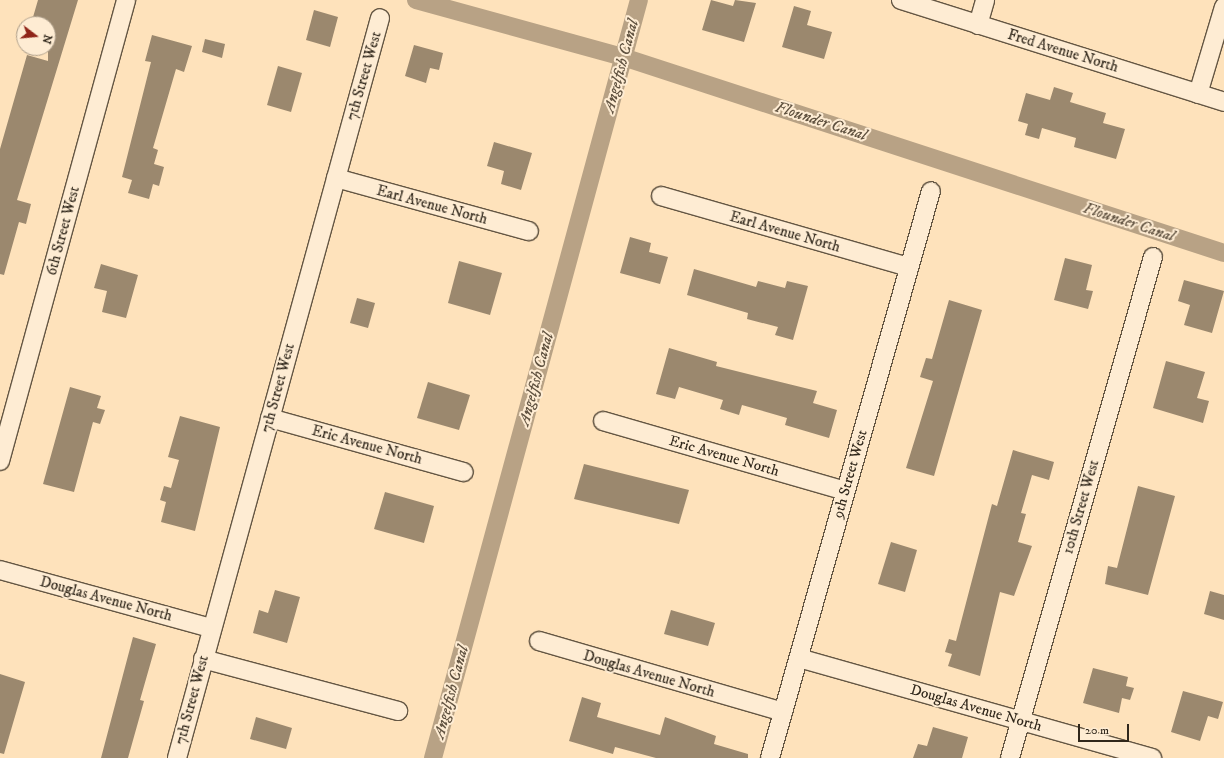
<!DOCTYPE html>
<html>
<head>
<meta charset="utf-8">
<style>
	body { margin:0 }
	#map { position:relative; width:1224px; height:758px; overflow:hidden; background:#fee2bb; font-family:"IM FELL DW Pica",serif }
	div>[style] { position:absolute }
	.canal>* { height:18px; margin:-9px; padding:0 9px; transform-origin:9px; border-radius:9px; background:#b8a285 }
	.building>* { inset:0; background:#9b886e }
	.roads { filter:drop-shadow(1px 0 #645643) drop-shadow(-1px 0 #645643) drop-shadow(0 1px #645643) drop-shadow(0 -1px #645643) }
	.minor>* { height:18px; margin:-9px; padding:0 9px; transform-origin:9px; border-radius:9px; background:#feecd3 }
	span { translate:-50% -50%; white-space:nowrap; text-align:center; line-height:1.15; -webkit-text-stroke:4px #feecd3; paint-order:stroke }
	.street-label { font-size:15px; color:#30271b }
	.water-label { font-size:16px; color:#605240; font-style:italic }
	.north { position:absolute; left:16px; top:16px; width:40px; height:40px; box-sizing:border-box; background:#feecd3; border:1px solid #ac9d89; border-radius:50%; rotate:106deg; font-size:11px; font-weight:700; line-height:16px; text-align:center; color:#30271b }
	.north::after { content:''; display:block; margin:auto; width:14px; height:18px; background:#8f2418; clip-path:polygon(50% 0,100% 100%,50% 72%,0 100%) }
	.scale { position:absolute; left:1078px; top:724px; width:51px; height:18px; box-sizing:border-box; border:2px solid #30271b; border-top:0; padding-left:5px; font-size:12px; line-height:14px; white-space:nowrap; color:#30271b; -webkit-text-stroke:3px #feecd3; paint-order:stroke }
</style>
</head>
<body>
<div id="map">
	<div class="canal">
		<i style="left:416px;top:0;width:215px;rotate:15.4deg"></i>
		<i style="left:623px;top:57px;width:632px;rotate:18.06deg"></i>
		<i style="left:433px;top:758px;width:785px;rotate:-74.8deg"></i>
	</div>
	<div class="building">
		<i style="clip-path:polygon(38px 0,78px 0,17px 200px,31px 204px,26px 224px,19px 222px,4px 275px,0 274px,0 149px,27px 55px,48px 61px,48px 24px,31px 24px)"></i>
		<i style="clip-path:polygon(711px 0,733px 6px,735px 0,756px 3px,744px 42px,702px 30px)"></i>
		<i style="clip-path:polygon(794px 6px,811px 11px,807px 25px,832px 32px,824px 59px,782px 47px)"></i>
		<i style="clip-path:polygon(314px 10px,338px 17px,330px 47px,306px 40px)"></i>
		<i style="clip-path:polygon(152px 35px,192px 46px,184px 72px,176px 69px,153px 148px,158px 150px,154px 164px,164px 167px,159px 186px,153px 184px,149px 199px,128px 193px,132px 180px,122px 177px,151px 62px,145px 61px)"></i>
		<i style="clip-path:polygon(205px 39px,225px 44px,222px 58px,202px 52px)"></i>
		<i style="clip-path:polygon(414px 45px,443px 53px,439px 70px,430px 68px,426px 83px,405px 76px)"></i>
		<i style="clip-path:polygon(278px 66px,302px 73px,291px 112px,267px 105px)"></i>
		<i style="clip-path:polygon(1054px 87px,1073px 93px,1070px 102px,1106px 113px,1103px 123px,1125px 129px,1116px 159px,1074px 147px,1076px 138px,1042px 128px,1039px 139px,1025px 135px,1028px 124px,1018px 121px,1026px 93px,1050px 100px)"></i>
		<i style="clip-path:polygon(494px 142px,532px 153px,521px 190px,501px 184px,504px 171px,487px 166px)"></i>
		<i style="clip-path:polygon(630px 237px,651px 243px,649px 252px,668px 257px,660px 284px,620px 273px)"></i>
		<i style="clip-path:polygon(1065px 258px,1092px 265px,1086px 290px,1093px 291px,1088px 309px,1054px 300px)"></i>
		<i style="clip-path:polygon(459px 261px,502px 273px,490px 315px,448px 303px)"></i>
		<i style="clip-path:polygon(101px 264px,138px 275px,126px 318px,102px 312px,107px 291px,94px 288px)"></i>
		<i style="clip-path:polygon(694px 269px,756px 287px,758px 281px,785px 288px,787px 281px,808px 286px,793px 340px,775px 335px,778px 327px,747px 319px,748px 313px,687px 295px)"></i>
		<i style="clip-path:polygon(1184px 280px,1224px 291px,1212px 333px,1184px 325px,1190px 305px,1178px 301px)"></i>
		<i style="clip-path:polygon(357px 298px,375px 303px,368px 328px,350px 323px)"></i>
		<i style="clip-path:polygon(949px 300px,982px 310px,934px 476px,906px 468px,933px 381px,920px 377px,926px 358px,932px 359px)"></i>
		<i style="clip-path:polygon(669px 348px,717px 362px,716px 366px,817px 391px,813px 403px,837px 410px,829px 438px,785px 425px,787px 418px,742px 405px,739px 415px,720px 409px,723px 400px,679px 387px,675px 399px,656px 394px)"></i>
		<i style="clip-path:polygon(1166px 361px,1205px 372px,1197px 398px,1209px 401px,1203px 423px,1153px 408px)"></i>
		<i style="clip-path:polygon(428px 382px,470px 395px,459px 430px,417px 418px)"></i>
		<i style="clip-path:polygon(70px 387px,101px 396px,97px 408px,105px 410px,100px 424px,93px 422px,74px 492px,43px 484px)"></i>
		<i style="clip-path:polygon(180px 416px,220px 427px,195px 531px,161px 522px,166px 502px,160px 500px,164px 486px,171px 488px,179px 460px,168px 457px)"></i>
		<i style="clip-path:polygon(1013px 450px,1054px 462px,1049px 480px,1032px 475px,1021px 513px,1026px 514px,1018px 542px,1032px 546px,1014px 596px,1000px 592px,980px 676px,948px 666px,952px 654px,945px 652px,949px 639px,956px 641px,992px 504px,997px 506px)"></i>
		<i style="clip-path:polygon(584px 464px,689px 490px,679px 524px,574px 499px)"></i>
		<i style="clip-path:polygon(1138px 486px,1175px 496px,1148px 595px,1105px 584px,1108px 566px,1117px 568px)"></i>
		<i style="clip-path:polygon(385px 492px,434px 506px,424px 543px,374px 529px)"></i>
		<i style="clip-path:polygon(891px 542px,917px 550px,905px 592px,878px 584px)"></i>
		<i style="clip-path:polygon(275px 590px,300px 597px,287px 643px,253px 633px,259px 610px,268px 613px)"></i>
		<i style="clip-path:polygon(1210px 591px,1224px 595px,1224px 620px,1204px 614px)"></i>
		<i style="clip-path:polygon(671px 610px,715px 623px,708px 646px,664px 634px)"></i>
		<i style="clip-path:polygon(133px 637px,156px 644px,140px 700px,144px 701px,128px 758px,101px 758px)"></i>
		<i style="clip-path:polygon(1093px 668px,1128px 677px,1126px 686px,1134px 688px,1130px 700px,1122px 698px,1119px 713px,1083px 703px)"></i>
		<i style="clip-path:polygon(0 674px,25px 682px,4px 754px,0 753px)"></i>
		<i style="clip-path:polygon(1183px 691px,1223px 702px,1218px 719px,1208px 716px,1200px 741px,1171px 732px)"></i>
		<i style="clip-path:polygon(582px 697px,601px 703px,597px 717px,660px 735px,665px 717px,716px 736px,714px 744px,748px 754px,748px 758px,656px 758px,615px 747px,613px 754px,569px 741px)"></i>
		<i style="clip-path:polygon(256px 717px,292px 728px,286px 749px,250px 739px)"></i>
		<i style="clip-path:polygon(933px 727px,968px 737px,962px 758px,913px 758px,918px 744px,927px 746px)"></i>
	</div>
	<div class="roads">
		<div class="minor">
			<i style="left:901px;top:0;width:339px;rotate:17.5deg"></i>
			<i style="left:978px;top:25px;width:26px;rotate:-74deg"></i>
			<i style="left:1198px;top:94px;width:91px;rotate:-73.4deg"></i>
			<i style="left:336px;top:178px;width:200px;rotate:15.4deg"></i>
			<i style="left:661px;top:196px;width:258px;rotate:16deg"></i>
			<i style="left:270px;top:418px;width:201px;rotate:15.6deg"></i>
			<i style="left:603px;top:421px;width:252px;rotate:16.1deg"></i>
			<i style="left:0;top:461px;width:478px;rotate:-74.7deg"></i>
			<i style="left:0;top:570px;width:219px;rotate:15.4deg"></i>
			<i style="left:539px;top:641px;width:254px;rotate:16.2deg"></i>
			<i style="left:799px;top:658px;width:367px;rotate:15.8deg"></i>
			<i style="left:203px;top:659px;width:202px;rotate:14.9deg"></i>
			<i style="left:177px;top:758px;width:767px;rotate:-74.66deg"></i>
			<i style="left:770px;top:758px;width:589px;rotate:-74.15deg"></i>
			<i style="left:1010px;top:758px;width:521px;rotate:-74.07deg"></i>
		</div>
	</div>
	<div class="street-label">
		<span style="left:1063px;top:51px;rotate:17deg">Fred Avenue North</span>
		<span style="left:364px;top:76px;rotate:-74deg">7th Street West</span>
		<span style="left:432px;top:205px;rotate:15deg">Earl Avenue North</span>
		<span style="left:63px;top:231px;rotate:-75deg">6th Street West</span>
		<span style="left:785px;top:232px;rotate:16deg">Earl Avenue North</span>
		<span style="left:278px;top:388px;rotate:-75deg">7th Street West</span>
		<span style="left:367px;top:445px;rotate:15deg">Eric Avenue North</span>
		<span style="left:724px;top:456px;rotate:16deg">Eric Avenue North</span>
		<span style="left:850px;top:474px;rotate:-74deg">9th Street West</span>
		<span style="left:1081px;top:507px;rotate:-74deg">10th Street West</span>
		<span style="left:106px;top:599px;rotate:15deg">Douglas Avenue North</span>
		<span style="left:649px;top:674px;rotate:16deg">Douglas Avenue North</span>
		<span style="left:192px;top:700px;rotate:-75deg">7th Street West</span>
		<span style="left:976px;top:708px;rotate:16deg">Douglas Avenue North</span>
	</div>
	<div class="water-label">
		<span style="left:621px;top:66px;rotate:-75deg">Angelfish Canal</span>
		<span style="left:821px;top:121px;rotate:18deg">Flounder Canal</span>
		<span style="left:1129px;top:222px;rotate:18deg">Flounder Canal</span>
		<span style="left:536px;top:379px;rotate:-75deg">Angelfish Canal</span>
		<span style="left:451px;top:692px;rotate:-75deg">Angelfish Canal</span>
	</div>
	<div class="north">N</div>
	<div class="scale">20 m</div>
</div>
</body>
</html>
